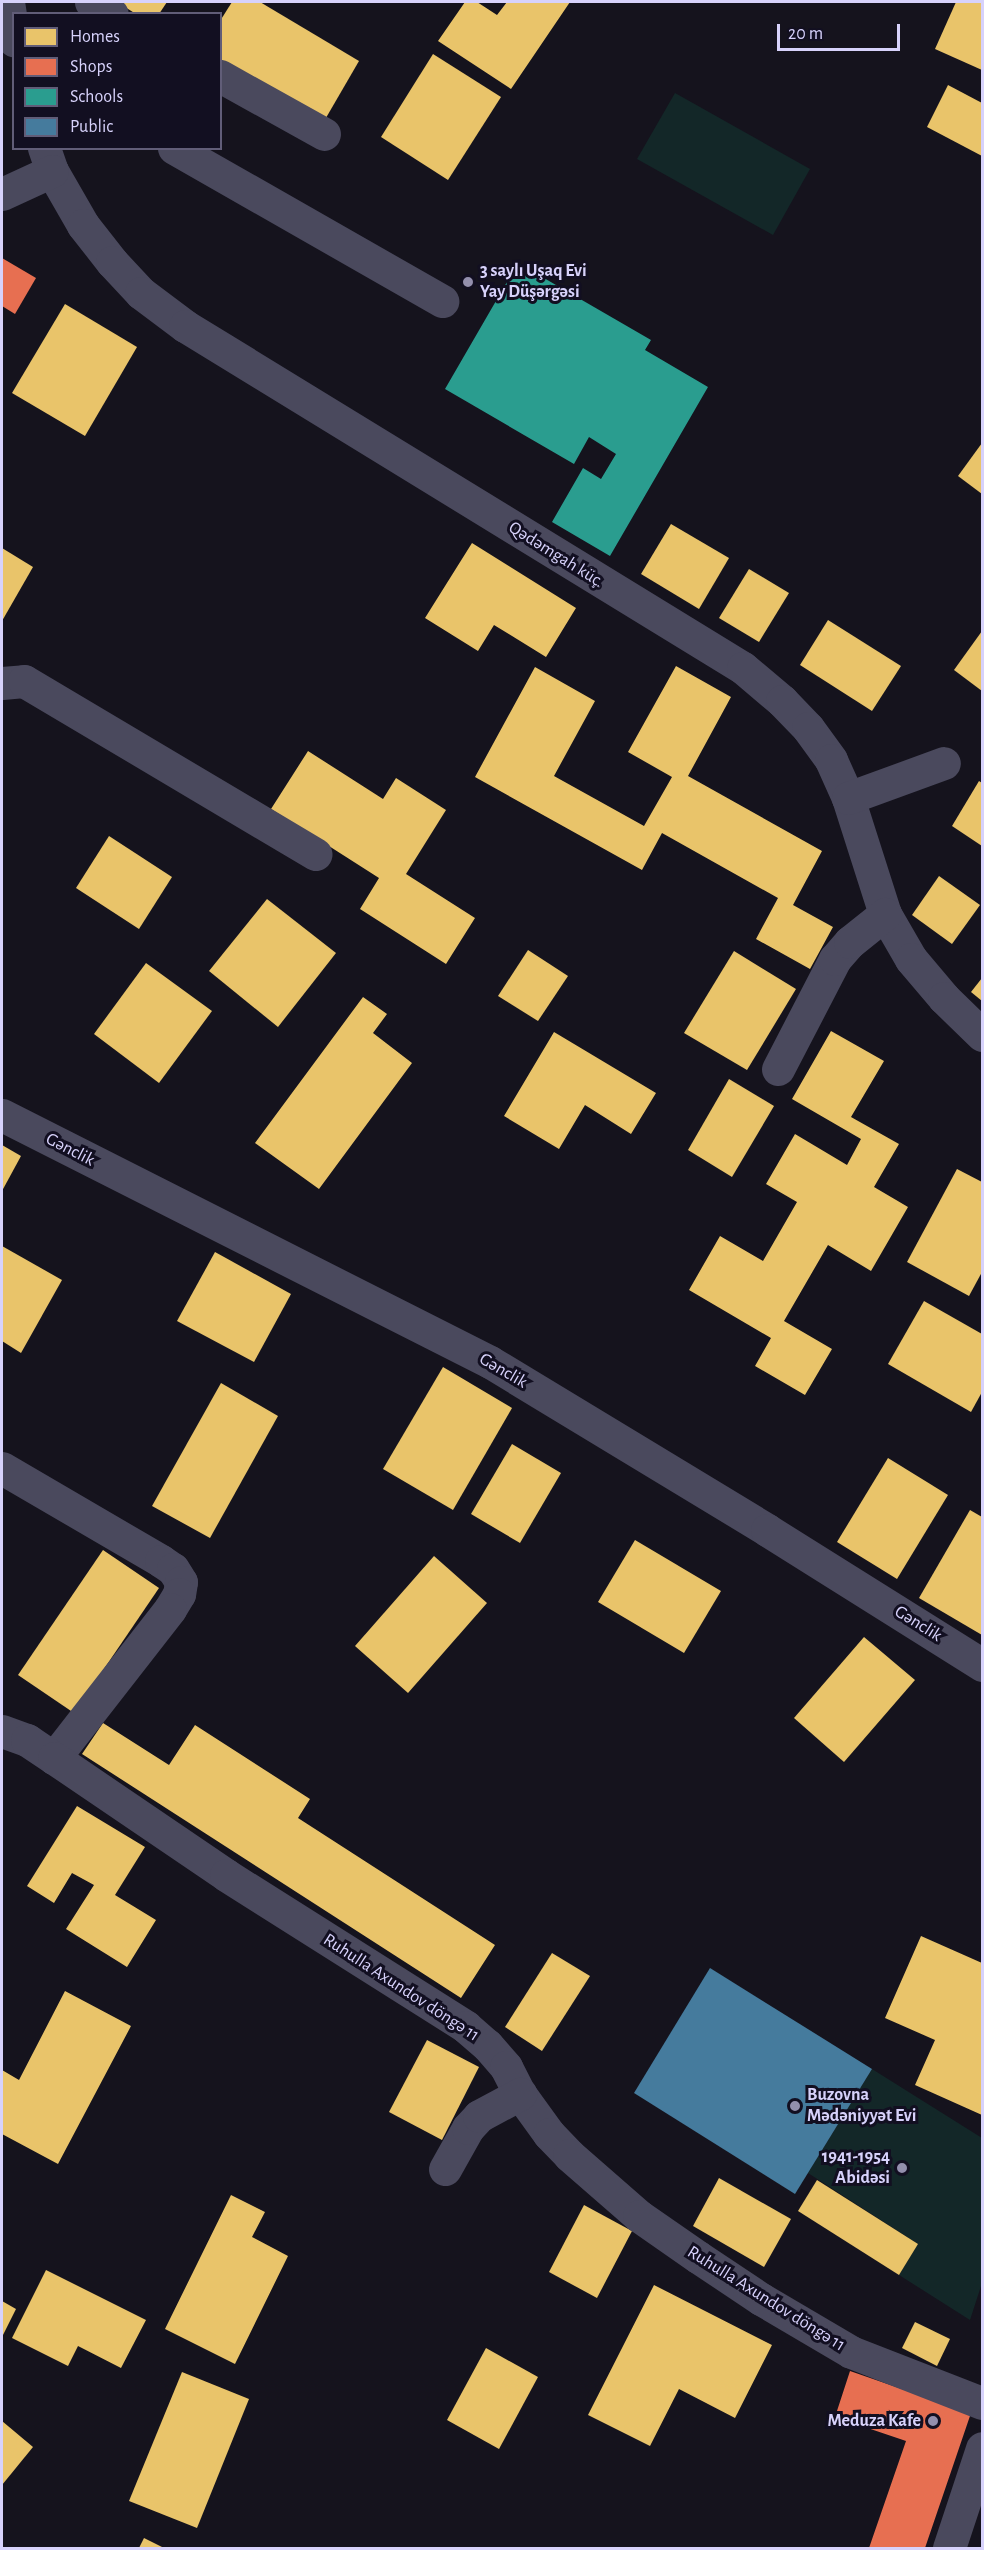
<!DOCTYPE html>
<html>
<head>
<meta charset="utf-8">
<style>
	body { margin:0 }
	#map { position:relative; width:984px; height:2550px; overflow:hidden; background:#15131d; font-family:"Alegreya Sans",sans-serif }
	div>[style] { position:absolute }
	.green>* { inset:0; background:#132728 }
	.homes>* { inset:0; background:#e9c46a }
	.shops>* { inset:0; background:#e76f51 }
	.schools>* { inset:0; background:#2a9d8f }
	.public>* { inset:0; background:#457b9d }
	.minor>* { height:33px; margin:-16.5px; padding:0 16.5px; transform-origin:16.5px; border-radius:16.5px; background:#4a495d }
	.dots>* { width:16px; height:16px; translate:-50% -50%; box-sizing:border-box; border:3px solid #120f21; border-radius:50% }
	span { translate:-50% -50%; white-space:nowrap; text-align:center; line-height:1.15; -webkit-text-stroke:6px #120f21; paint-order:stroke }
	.poi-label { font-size:18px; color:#d7d2fb; font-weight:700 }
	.left { translate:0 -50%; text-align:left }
	.right { translate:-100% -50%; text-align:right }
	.street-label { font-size:18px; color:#d7d2fb }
	.frame { position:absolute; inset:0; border:3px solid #d7d2fb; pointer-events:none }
	.legend { position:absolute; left:12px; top:12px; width:210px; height:138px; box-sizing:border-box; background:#120f21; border:2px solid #615d78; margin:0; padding:8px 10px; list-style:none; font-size:18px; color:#d7d2fb }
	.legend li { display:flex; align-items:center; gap:12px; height:30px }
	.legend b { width:30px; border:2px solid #615d78 }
	.scale { position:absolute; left:777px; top:24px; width:123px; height:27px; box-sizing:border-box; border:3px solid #d7d2fb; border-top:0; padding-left:8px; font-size:18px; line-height:21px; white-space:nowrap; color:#d7d2fb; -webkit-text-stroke:4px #120f21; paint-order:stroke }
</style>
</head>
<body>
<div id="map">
	<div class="green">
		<i style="clip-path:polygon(675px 93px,810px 169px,773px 235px,637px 159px)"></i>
		<i style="clip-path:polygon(872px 2069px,982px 2138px,982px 2283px,970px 2320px,899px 2275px,918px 2244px,808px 2173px)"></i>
	</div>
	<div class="homes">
		<i style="clip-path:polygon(117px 2px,167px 2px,159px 14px,136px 14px)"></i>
		<i style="clip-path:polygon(232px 2px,260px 2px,359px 61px,323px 123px,220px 61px,220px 21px)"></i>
		<i style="clip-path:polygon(465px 2px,477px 2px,497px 15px,507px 2px,570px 2px,511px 89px,438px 41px)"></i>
		<i style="clip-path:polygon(956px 2px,982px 2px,982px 70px,935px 49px)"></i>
		<i style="clip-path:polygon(433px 54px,501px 97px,448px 180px,381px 137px)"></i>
		<i style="clip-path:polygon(948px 85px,982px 103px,982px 156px,927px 127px)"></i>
		<i style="clip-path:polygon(65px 304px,137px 347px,85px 436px,12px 393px)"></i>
		<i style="clip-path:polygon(982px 443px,982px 494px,958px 476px)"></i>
		<i style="clip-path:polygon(671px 524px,729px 558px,699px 609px,641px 574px)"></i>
		<i style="clip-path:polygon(472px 543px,576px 608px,546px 657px,494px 625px,478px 651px,425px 618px)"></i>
		<i style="clip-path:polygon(2px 548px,33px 567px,2px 621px)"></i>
		<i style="clip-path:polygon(749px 569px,789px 593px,759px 642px,719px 618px)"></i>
		<i style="clip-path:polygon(828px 620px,901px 666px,872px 711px,800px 665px)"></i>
		<i style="clip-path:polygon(982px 631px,982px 691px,954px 670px)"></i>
		<i style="clip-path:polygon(676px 666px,731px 697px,688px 776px,822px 851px,793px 905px,833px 927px,810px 969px,756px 939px,778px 898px,662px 833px,642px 870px,475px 777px,535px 667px,595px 701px,554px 776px,644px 826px,672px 777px,628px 752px)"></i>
		<i style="clip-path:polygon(308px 751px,383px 799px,396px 778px,446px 810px,406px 874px,475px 918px,446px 964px,360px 909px,379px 878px,271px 809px)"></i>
		<i style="clip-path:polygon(979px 781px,982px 783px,982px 846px,952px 826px)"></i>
		<i style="clip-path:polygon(109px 836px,172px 877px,139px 929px,76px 888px)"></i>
		<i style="clip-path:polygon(939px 876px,980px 905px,952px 944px,912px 915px)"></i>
		<i style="clip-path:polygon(267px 899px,336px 953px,278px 1027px,209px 971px)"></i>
		<i style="clip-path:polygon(528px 950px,568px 976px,538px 1021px,498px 996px)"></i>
		<i style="clip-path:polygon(734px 951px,796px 989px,747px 1070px,684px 1033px)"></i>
		<i style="clip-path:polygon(146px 963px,212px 1011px,159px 1083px,94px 1034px)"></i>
		<i style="clip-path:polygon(982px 978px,982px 1001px,971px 992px)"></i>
		<i style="clip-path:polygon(363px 997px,387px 1014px,373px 1033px,412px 1063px,319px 1189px,255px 1143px)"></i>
		<i style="clip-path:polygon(831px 1031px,884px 1061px,851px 1117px,899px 1144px,874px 1187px,908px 1207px,871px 1271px,828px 1245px,784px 1321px,832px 1349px,805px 1395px,755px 1366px,771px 1338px,689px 1290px,720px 1236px,763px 1261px,797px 1202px,766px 1184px,795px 1134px,847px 1165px,861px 1139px,792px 1099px)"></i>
		<i style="clip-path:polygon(554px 1032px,656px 1093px,631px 1134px,585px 1105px,559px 1149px,504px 1116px)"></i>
		<i style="clip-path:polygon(729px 1079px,774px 1106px,732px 1177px,688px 1150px)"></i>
		<i style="clip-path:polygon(2px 1145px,21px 1156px,2px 1191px)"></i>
		<i style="clip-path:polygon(957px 1169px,982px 1182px,982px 1272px,969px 1296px,907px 1262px)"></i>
		<i style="clip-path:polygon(2px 1246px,62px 1280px,21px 1353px,2px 1341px)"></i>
		<i style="clip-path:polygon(215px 1252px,291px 1294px,254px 1362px,177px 1321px)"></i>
		<i style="clip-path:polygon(924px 1301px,982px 1334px,982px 1392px,971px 1412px,888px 1364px)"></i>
		<i style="clip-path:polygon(443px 1367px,512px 1408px,453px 1510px,383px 1469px)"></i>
		<i style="clip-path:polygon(221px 1383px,278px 1416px,210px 1538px,152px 1506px)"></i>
		<i style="clip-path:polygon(512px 1444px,561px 1473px,520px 1543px,471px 1514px)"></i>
		<i style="clip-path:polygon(888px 1458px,948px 1495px,897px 1579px,837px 1542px)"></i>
		<i style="clip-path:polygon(970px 1510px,982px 1517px,982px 1635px,919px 1598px)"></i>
		<i style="clip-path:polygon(635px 1540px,721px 1591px,684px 1653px,598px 1602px)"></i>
		<i style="clip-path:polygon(103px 1550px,159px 1588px,74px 1713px,18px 1675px)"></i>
		<i style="clip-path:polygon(434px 1556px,487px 1603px,408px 1693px,355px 1646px)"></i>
		<i style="clip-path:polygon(864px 1637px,915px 1680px,844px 1762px,794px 1718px)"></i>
		<i style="clip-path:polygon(103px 1723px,169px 1765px,195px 1725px,310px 1799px,298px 1818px,495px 1945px,461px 1998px,82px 1754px)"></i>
		<i style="clip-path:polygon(77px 1806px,145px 1847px,115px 1895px,156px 1920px,127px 1967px,66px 1929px,94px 1885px,72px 1873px,54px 1903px,27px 1886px)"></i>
		<i style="clip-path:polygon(921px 1936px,982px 1963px,982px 2115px,915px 2085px,935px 2040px,885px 2018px)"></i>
		<i style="clip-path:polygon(552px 1953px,590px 1976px,542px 2051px,505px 2027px)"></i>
		<i style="clip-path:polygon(65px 1991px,131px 2026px,58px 2164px,2px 2134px,2px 2070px,19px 2080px)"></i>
		<i style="clip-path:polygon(427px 2040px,479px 2067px,442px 2140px,389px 2112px)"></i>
		<i style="clip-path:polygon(719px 2178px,791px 2219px,764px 2267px,693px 2226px)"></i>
		<i style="clip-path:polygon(817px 2180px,918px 2244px,899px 2275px,798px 2211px)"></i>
		<i style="clip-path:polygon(231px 2195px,265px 2212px,252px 2237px,288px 2256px,235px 2364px,165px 2329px)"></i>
		<i style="clip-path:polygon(584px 2205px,632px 2231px,597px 2298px,549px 2272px)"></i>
		<i style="clip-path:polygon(46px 2270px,146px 2320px,121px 2368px,78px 2346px,68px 2366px,12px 2338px)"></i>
		<i style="clip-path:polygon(654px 2285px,772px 2345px,735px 2418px,679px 2389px,650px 2446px,588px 2415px)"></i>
		<i style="clip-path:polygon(2px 2301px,16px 2309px,2px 2337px)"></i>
		<i style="clip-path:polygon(915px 2322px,950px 2339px,937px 2366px,902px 2348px)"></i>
		<i style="clip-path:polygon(486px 2348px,538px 2377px,499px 2449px,447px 2420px)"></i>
		<i style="clip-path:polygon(182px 2372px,249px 2399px,197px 2528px,129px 2501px)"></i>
		<i style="clip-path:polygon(2px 2421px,33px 2447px,2px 2485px)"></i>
		<i style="clip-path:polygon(144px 2538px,164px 2548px,139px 2548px)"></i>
	</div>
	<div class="shops">
		<i style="clip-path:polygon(2px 258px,36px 278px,15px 314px,2px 306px)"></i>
		<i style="clip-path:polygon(850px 2371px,971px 2413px,925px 2548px,869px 2548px,906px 2441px,835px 2417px)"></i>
	</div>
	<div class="schools">
		<i style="clip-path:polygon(518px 263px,651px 340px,645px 350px,708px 387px,610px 556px,552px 522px,583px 468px,601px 479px,616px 454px,589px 437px,574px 464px,445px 389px)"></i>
	</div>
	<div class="public">
		<i style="clip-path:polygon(710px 1968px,872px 2069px,795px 2194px,634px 2093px)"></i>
	</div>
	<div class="minor">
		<i style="left:8px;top:2px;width:39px;rotate:81deg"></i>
		<i style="left:91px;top:2px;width:24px;rotate:30deg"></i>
		<i style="left:220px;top:76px;width:119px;rotate:29.1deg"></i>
		<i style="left:44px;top:148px;width:24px;rotate:71deg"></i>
		<i style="left:52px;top:171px;width:62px;rotate:60.1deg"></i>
		<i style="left:83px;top:225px;width:47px;rotate:51.9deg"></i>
		<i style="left:112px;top:262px;width:42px;rotate:46.9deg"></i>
		<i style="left:141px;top:293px;width:55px;rotate:36.9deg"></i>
		<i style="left:185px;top:326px;width:654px;rotate:31.5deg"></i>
		<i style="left:743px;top:668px;width:51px;rotate:40.2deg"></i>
		<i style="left:782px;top:701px;width:37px;rotate:46deg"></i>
		<i style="left:808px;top:728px;width:39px;rotate:54deg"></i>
		<i style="left:831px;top:760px;width:42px;rotate:65.9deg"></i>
		<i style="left:848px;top:798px;width:122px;rotate:72.3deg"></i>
		<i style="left:885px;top:914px;width:52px;rotate:60deg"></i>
		<i style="left:911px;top:959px;width:51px;rotate:49.8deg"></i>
		<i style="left:944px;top:998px;width:53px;rotate:44.2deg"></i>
		<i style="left:174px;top:148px;width:309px;rotate:29.7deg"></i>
		<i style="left:2px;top:194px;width:55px;rotate:-24.7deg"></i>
		<i style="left:2px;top:683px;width:22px;rotate:-5deg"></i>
		<i style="left:24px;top:681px;width:339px;rotate:30.7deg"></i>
		<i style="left:848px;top:798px;width:102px;rotate:-20deg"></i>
		<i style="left:778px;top:1069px;width:124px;rotate:-62.6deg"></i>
		<i style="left:835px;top:959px;width:23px;rotate:-49deg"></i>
		<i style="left:850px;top:942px;width:45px;rotate:-38.7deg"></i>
		<i style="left:2px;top:1115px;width:547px;rotate:26.85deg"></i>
		<i style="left:490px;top:1362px;width:324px;rotate:31.2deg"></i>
		<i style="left:767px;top:1530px;width:254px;rotate:32.1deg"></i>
		<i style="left:2px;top:1468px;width:184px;rotate:30.3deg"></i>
		<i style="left:161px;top:1561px;width:14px;rotate:34deg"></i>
		<i style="left:173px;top:1569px;width:15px;rotate:58deg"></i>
		<i style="left:181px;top:1582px;width:12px;rotate:99deg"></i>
		<i style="left:179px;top:1594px;width:17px;rotate:121deg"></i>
		<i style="left:170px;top:1609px;width:189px;rotate:127.9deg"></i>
		<i style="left:2px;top:1731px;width:27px;rotate:20deg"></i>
		<i style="left:27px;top:1740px;width:32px;rotate:34deg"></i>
		<i style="left:54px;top:1758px;width:208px;rotate:34.2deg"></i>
		<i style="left:226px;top:1875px;width:284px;rotate:32.3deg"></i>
		<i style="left:466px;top:2027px;width:28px;rotate:41deg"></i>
		<i style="left:487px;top:2045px;width:29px;rotate:49deg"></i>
		<i style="left:506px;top:2067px;width:30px;rotate:63deg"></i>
		<i style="left:520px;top:2094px;width:49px;rotate:54.1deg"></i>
		<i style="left:549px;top:2134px;width:29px;rotate:46deg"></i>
		<i style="left:569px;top:2155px;width:93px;rotate:41.1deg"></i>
		<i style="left:639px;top:2216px;width:72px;rotate:34.8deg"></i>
		<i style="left:698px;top:2257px;width:76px;rotate:33.7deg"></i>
		<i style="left:761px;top:2299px;width:104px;rotate:30.5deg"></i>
		<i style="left:851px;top:2352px;width:141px;rotate:21.3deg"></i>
		<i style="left:445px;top:2169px;width:47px;rotate:-60.7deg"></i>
		<i style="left:468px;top:2128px;width:16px;rotate:-47deg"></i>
		<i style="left:479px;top:2116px;width:47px;rotate:-28.2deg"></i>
		<i style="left:949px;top:2548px;width:105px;rotate:-71.7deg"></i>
	</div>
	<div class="dots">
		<i style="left:468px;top:282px;background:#938fad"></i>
		<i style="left:795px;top:2106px;background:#938fad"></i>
		<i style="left:902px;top:2168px;background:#938fad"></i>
		<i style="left:933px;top:2421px;background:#938fad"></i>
	</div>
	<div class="poi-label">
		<span class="left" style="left:480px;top:282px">3 saylı Uşaq Evi<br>Yay Düşərgəsi</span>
		<span class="left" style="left:807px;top:2106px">Buzovna<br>Mədəniyyət Evi</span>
		<span class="right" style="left:890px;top:2168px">1941-1954<br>Abidəsi</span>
		<span class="right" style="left:921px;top:2421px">Meduza Kafe</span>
	</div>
	<div class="street-label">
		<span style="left:556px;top:555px;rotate:32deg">Qədəmgah küç.</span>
		<span style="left:70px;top:1150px;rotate:27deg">Gənclik</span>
		<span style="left:503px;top:1371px;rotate:30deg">Gənclik</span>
		<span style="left:918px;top:1624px;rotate:32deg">Gənclik</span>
		<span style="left:401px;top:1988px;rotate:33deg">Ruhulla Axundov döngə 11</span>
		<span style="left:766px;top:2299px;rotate:32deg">Ruhulla Axundov döngə 11</span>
	</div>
	<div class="frame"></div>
	<ul class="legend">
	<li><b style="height:16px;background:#e9c46a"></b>Homes</li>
	<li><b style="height:16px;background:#e76f51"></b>Shops</li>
	<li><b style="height:16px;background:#2a9d8f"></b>Schools</li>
	<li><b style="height:16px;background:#457b9d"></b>Public</li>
	</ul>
	<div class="scale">20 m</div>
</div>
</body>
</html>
